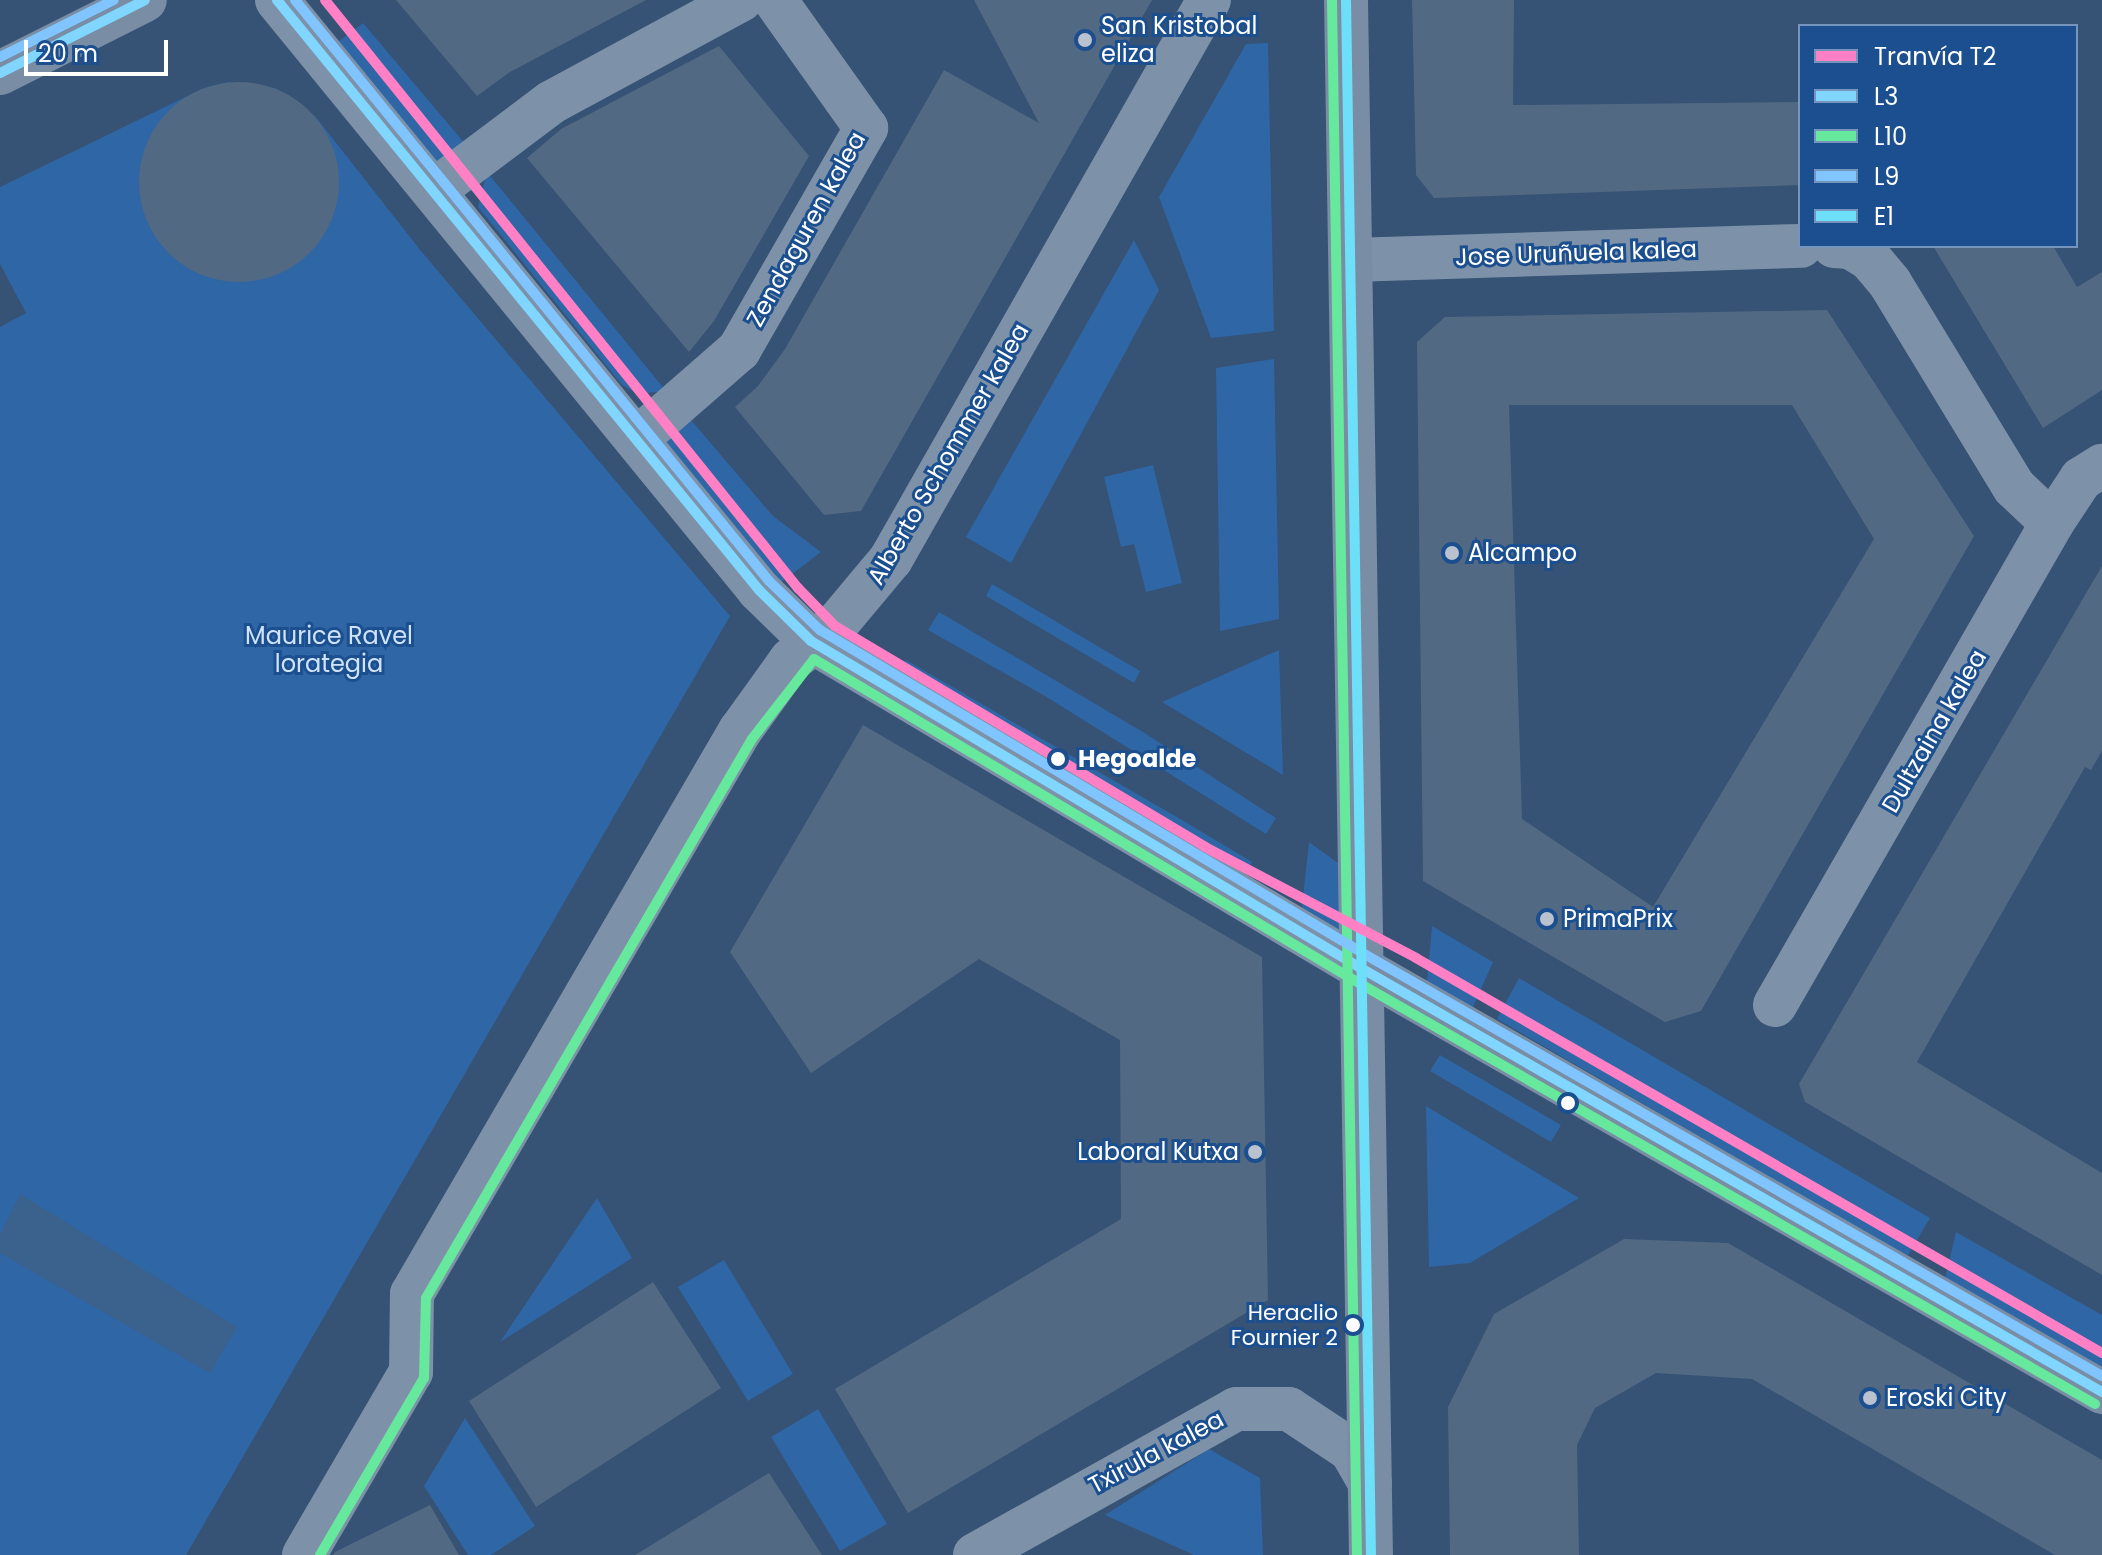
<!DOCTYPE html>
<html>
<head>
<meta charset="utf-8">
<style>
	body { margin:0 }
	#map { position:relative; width:2102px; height:1555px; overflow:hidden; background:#365274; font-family:Poppins,sans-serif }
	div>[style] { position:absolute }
	.green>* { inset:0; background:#2f66a5 }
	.water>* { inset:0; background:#3b618d }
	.building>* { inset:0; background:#526984 }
	.round { border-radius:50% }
	.street>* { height:44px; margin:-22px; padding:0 22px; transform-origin:22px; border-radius:22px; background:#7d92a8 }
	.secondary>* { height:44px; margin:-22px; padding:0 22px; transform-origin:22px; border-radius:22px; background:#798da4 }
	.bus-1>* { height:10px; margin:-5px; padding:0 5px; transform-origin:5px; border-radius:5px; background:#80d6ff }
	.bus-2>* { height:10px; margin:-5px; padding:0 5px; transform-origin:5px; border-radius:5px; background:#66e99d }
	.bus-3>* { height:10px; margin:-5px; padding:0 5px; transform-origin:5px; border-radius:5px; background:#80c5ff }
	.bus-4>* { height:10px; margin:-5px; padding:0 5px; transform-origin:5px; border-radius:5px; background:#6ddff8 }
	.tram-1>* { height:10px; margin:-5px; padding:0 5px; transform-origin:5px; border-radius:5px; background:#ff80c5 }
	.dots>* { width:22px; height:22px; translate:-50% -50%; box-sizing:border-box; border:4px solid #1b4f8f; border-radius:50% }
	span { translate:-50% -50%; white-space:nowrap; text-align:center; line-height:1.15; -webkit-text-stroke:6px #1b4f8f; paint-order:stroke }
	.bus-label { font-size:22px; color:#fff }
	.right { translate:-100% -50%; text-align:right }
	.poi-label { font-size:24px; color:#fff }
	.left { translate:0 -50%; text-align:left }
	.street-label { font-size:24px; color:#fff }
	.park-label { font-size:24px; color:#cfe3fa }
	.stop-label { font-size:24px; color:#fff; font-weight:700 }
	.legend { position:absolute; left:1798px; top:24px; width:280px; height:224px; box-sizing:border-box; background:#1b4f8f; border:2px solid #7695bc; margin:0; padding:10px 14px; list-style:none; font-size:24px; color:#fff }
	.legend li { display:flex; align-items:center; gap:16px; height:40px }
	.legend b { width:40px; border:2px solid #7695bc }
	.scale { position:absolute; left:24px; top:40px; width:144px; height:36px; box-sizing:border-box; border:4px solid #fff; border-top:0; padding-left:10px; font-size:24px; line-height:28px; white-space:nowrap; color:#fff; -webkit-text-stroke:6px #1b4f8f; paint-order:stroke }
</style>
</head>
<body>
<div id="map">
	<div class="green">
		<i style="clip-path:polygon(363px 23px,466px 145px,438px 169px,331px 47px)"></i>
		<i style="clip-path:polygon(1268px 43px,1274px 331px,1211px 338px,1159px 197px,1246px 44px)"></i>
		<i style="clip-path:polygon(228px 82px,275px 88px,315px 116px,421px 251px,730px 616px,186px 1555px,0 1555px,0 327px,26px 313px,0 264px,0 187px,204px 88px)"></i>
		<i style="clip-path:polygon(487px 172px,666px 391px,638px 394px,622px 385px,478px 207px)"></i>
		<i style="clip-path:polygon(1134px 240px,1159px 290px,1011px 563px,966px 537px)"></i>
		<i style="clip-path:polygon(1274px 359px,1279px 619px,1220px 631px,1216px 368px)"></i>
		<i style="clip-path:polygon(685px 413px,773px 516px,821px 552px,775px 587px,659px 436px)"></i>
		<i style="clip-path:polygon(1153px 465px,1182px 583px,1146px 592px,1134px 544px,1121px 547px,1104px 477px)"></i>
		<i style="clip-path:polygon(992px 584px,1140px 671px,1134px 683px,986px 596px)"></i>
		<i style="clip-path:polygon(939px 612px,1143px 732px,1276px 818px,1266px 834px,1045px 696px,928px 630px)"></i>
		<i style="clip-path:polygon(1279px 650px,1283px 775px,1162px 702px)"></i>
		<i style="clip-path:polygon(906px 660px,1187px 823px,1252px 862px,1241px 879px,897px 678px)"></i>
		<i style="clip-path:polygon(1309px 842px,1342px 866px,1343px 941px,1301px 915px)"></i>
		<i style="clip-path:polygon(1432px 926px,1493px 962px,1472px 1009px,1427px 983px)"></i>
		<i style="clip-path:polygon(1519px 978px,1930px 1218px,1907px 1257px,1497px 1019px)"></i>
		<i style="clip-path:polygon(1440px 1055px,1561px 1125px,1551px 1142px,1430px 1071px)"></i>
		<i style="clip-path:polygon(1426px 1106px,1579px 1198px,1470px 1263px,1429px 1267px)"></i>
		<i style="clip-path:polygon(597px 1198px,632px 1258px,500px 1342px)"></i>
		<i style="clip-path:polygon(1956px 1232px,2102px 1315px,2102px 1369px,1945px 1279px)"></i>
		<i style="clip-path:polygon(724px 1260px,793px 1374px,748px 1401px,678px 1287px)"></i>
		<i style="clip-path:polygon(818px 1409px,887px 1524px,840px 1551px,771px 1437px)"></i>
		<i style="clip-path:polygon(465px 1418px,535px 1526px,491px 1555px,468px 1555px,424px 1486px)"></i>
		<i style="clip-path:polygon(1209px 1449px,1260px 1478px,1263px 1555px,1194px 1555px,1105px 1515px)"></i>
	</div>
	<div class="water">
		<i style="clip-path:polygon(20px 1194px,237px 1327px,210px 1373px,0 1253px,0 1235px)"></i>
	</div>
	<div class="building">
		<i style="clip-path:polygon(396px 0,646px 0,510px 72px,477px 96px)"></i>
		<i style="clip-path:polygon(974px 0,1152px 0,861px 511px,824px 515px,735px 407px,758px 386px,785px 349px,944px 70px,1039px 123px)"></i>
		<i style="clip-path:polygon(1412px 0,1514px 0,1513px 105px,1800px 102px,1800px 185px,1434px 198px,1416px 175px)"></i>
		<i style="clip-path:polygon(719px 46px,809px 156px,714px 321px,689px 352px,527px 158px,561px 129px)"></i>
		<i class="round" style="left:139px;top:82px;width:200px;height:200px"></i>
		<i style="clip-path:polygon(1933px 246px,2053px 246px,2077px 287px,2102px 272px,2102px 390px,2043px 428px)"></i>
		<i style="clip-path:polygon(evenodd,1827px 310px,1974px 536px,1701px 1011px,1665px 1022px,1423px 881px,1417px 342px,1445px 317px,1827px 310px,1509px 405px,1792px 405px,1874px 539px,1653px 907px,1522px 819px,1509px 405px)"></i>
		<i style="clip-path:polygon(2102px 566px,2102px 751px,2091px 770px,2085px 767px,1917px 1062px,2102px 1173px,2102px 1275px,1805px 1102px,1799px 1084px)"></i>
		<i style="clip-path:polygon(863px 725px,1262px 957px,1268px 1300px,908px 1513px,835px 1389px,1121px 1219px,1120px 1040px,979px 959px,811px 1073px,730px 952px)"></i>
		<i style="clip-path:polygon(1624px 1239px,1728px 1243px,2102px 1460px,2102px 1555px,2055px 1555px,1752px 1379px,1656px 1373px,1595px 1408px,1577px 1445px,1579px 1555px,1450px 1555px,1448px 1407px,1494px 1314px)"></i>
		<i style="clip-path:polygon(653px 1282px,721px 1388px,536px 1507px,469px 1401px)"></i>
		<i style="clip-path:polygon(769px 1473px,822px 1555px,635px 1555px)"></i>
		<i style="clip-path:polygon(430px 1505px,459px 1555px,333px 1555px,335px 1552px)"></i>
	</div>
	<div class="street">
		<i style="left:277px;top:0;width:762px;rotate:50.75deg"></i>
		<i style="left:759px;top:590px;width:73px;rotate:44.4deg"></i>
		<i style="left:811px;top:641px;width:638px;rotate:30.75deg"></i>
		<i style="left:436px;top:189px;width:145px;rotate:-36.9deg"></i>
		<i style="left:552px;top:102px;width:215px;rotate:-28.4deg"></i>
		<i style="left:1834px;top:246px;width:16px;rotate:4deg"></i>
		<i style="left:1850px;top:247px;width:23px;rotate:31deg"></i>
		<i style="left:1870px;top:259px;width:31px;rotate:50deg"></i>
		<i style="left:1890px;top:283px;width:239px;rotate:58.7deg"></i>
		<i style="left:2014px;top:487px;width:52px;rotate:43.5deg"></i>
		<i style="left:1351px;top:260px;width:450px;rotate:-1.8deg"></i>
		<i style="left:638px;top:438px;width:134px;rotate:-41.1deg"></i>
		<i style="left:739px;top:350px;width:256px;rotate:-60.2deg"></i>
		<i style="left:866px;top:128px;width:157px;rotate:-125.4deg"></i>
		<i style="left:1775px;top:1005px;width:556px;rotate:-60.11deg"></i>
		<i style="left:2052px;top:523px;width:53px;rotate:-56.6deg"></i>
		<i style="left:2081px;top:479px;width:25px;rotate:-32deg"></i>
		<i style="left:304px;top:1555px;width:212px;rotate:-59.7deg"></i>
		<i style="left:411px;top:1372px;width:78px;rotate:-89.3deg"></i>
		<i style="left:412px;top:1294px;width:652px;rotate:-59.78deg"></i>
		<i style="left:740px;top:731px;width:87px;rotate:-54.3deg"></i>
		<i style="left:791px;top:660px;width:56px;rotate:-37.7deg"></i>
		<i style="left:835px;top:626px;width:87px;rotate:-50.1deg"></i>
		<i style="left:891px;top:559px;width:643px;rotate:-60.37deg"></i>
		<i style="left:975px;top:1555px;width:299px;rotate:-29.2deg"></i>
		<i style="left:1236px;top:1409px;width:53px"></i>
		<i style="left:1289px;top:1409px;width:74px;rotate:33.5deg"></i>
		<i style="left:1351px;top:1450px;width:38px;rotate:60deg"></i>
	</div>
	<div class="secondary">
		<i style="left:1346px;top:0;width:1555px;rotate:89.08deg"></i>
		<i style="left:0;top:73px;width:162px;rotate:-26.7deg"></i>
		<i style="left:1359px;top:967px;width:856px;rotate:29.77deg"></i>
	</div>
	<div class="bus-1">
		<i style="left:277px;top:0;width:762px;rotate:50.75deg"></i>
		<i style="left:759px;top:590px;width:73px;rotate:44.4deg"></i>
		<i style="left:811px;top:641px;width:638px;rotate:30.75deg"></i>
		<i style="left:1359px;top:967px;width:856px;rotate:29.77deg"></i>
		<i style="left:0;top:73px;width:162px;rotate:-26.7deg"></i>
	</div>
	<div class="bus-2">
		<i style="left:1332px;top:0;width:1555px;rotate:89.08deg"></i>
		<i style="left:320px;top:1555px;width:205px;rotate:-59.6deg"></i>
		<i style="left:424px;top:1378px;width:80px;rotate:-88.6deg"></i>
		<i style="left:426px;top:1298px;width:647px;rotate:-59.75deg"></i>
		<i style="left:752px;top:739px;width:101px;rotate:-52.2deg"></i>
		<i style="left:814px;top:659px;width:626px;rotate:30.74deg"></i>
		<i style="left:1352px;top:979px;width:856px;rotate:29.77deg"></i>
	</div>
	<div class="bus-3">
		<i style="left:295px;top:0;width:750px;rotate:50.79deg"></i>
		<i style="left:769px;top:581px;width:71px;rotate:43.9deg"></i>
		<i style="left:820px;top:630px;width:635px;rotate:30.76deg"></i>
		<i style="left:1366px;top:955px;width:848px;rotate:29.77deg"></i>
		<i style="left:0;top:57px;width:127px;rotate:-26.6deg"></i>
	</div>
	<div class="bus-4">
		<i style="left:1346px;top:0;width:1555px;rotate:89.08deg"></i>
	</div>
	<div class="tram-1">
		<i style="left:325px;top:0;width:755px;rotate:51.19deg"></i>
		<i style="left:798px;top:588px;width:53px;rotate:45.8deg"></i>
		<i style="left:835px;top:626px;width:431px;rotate:30.8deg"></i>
		<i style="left:1205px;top:847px;width:238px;rotate:27.7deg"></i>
		<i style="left:1416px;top:958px;width:792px;rotate:29.93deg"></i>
	</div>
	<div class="dots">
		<i style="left:1085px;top:40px;background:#b9c2ce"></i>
		<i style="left:1452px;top:553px;background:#b9c2ce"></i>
		<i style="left:1058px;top:759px;background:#fff"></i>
		<i style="left:1547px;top:919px;background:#b9c2ce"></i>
		<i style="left:1568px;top:1103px;background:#fff"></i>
		<i style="left:1255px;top:1152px;background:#b9c2ce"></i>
		<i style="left:1353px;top:1325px;background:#fff"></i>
		<i style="left:1870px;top:1398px;background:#b9c2ce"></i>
	</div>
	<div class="bus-label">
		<span class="right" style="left:1338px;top:1325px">Heraclio<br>Fournier 2</span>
	</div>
	<div class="poi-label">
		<span class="left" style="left:1101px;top:40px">San Kristobal<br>eliza</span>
		<span class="left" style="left:1468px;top:553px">Alcampo</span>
		<span class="left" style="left:1563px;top:919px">PrimaPrix</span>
		<span class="right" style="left:1239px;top:1152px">Laboral Kutxa</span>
		<span class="left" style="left:1886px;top:1398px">Eroski City</span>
	</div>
	<div class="street-label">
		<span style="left:806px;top:229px;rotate:-61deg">Zendaguren kalea</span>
		<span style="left:1576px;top:253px;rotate:-2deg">Jose Uruñuela kalea</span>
		<span style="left:948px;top:454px;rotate:-60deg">Alberto Schommer kalea</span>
		<span style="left:1934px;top:731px;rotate:-60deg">Dultzaina kalea</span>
		<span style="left:1156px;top:1452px;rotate:-28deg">Txirula kalea</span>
	</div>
	<div class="park-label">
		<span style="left:329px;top:650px">Maurice Ravel<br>lorategia</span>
	</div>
	<div class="stop-label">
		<span class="left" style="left:1078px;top:759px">Hegoalde</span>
	</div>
	<ul class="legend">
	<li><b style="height:10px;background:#ff80c5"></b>Tranvía T2</li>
	<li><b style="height:10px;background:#80d6ff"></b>L3</li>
	<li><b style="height:10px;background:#66e99d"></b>L10</li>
	<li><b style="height:10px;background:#80c5ff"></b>L9</li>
	<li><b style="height:10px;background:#6ddff8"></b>E1</li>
	</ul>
	<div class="scale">20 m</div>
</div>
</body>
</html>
